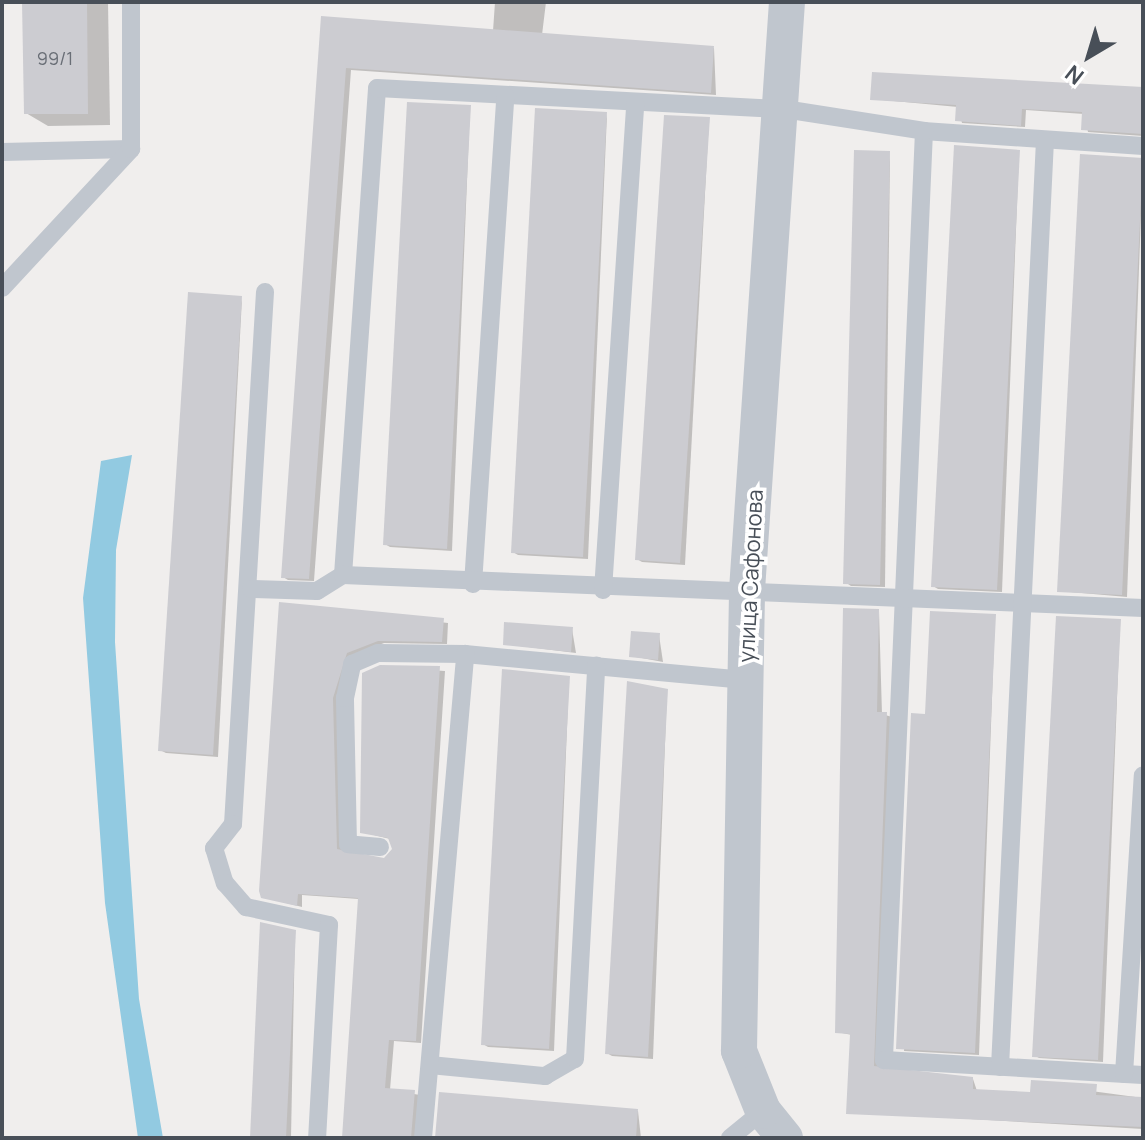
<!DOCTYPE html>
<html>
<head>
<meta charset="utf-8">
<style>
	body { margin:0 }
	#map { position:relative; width:1145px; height:1140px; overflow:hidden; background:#f0eeed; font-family:Manrope,sans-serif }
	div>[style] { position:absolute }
	.water>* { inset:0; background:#92cae1 }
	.shadow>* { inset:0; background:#0003 }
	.building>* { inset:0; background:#ccccd1 }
	.lane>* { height:18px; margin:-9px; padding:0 9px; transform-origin:9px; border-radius:9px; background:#c0c6ce }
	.street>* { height:36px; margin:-18px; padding:0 18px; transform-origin:18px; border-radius:18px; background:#c0c6ce }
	span { translate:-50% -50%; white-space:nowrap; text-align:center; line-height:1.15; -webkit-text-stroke:7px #fff; paint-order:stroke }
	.number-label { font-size:18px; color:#696e76 }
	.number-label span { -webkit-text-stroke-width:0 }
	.street-label { font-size:22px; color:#484f58 }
	.frame { position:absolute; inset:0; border:4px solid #484f58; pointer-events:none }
	.north { position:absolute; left:1049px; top:16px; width:80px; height:80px; -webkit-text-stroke:6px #fff; paint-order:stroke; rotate:218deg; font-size:22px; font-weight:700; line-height:32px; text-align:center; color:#484f58 }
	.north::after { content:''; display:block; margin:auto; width:28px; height:36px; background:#484f58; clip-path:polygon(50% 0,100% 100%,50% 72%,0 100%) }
</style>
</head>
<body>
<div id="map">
	<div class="water">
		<i style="clip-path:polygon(132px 455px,116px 550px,115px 642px,139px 999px,163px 1138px,138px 1138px,105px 903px,83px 598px,101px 461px)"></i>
	</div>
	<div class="shadow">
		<i style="clip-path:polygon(24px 2px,108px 2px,110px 125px,48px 126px,26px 113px)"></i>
		<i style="clip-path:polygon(495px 2px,546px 2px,542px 35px,714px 48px,716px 95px,351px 70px,314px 581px,288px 580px,283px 577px,323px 19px,493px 31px)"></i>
		<i style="clip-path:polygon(1143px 89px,1143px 136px,1088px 132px,1084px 114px,1026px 110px,1025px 127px,962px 123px,958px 107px,872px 99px)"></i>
		<i style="clip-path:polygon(470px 107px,452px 551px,390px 547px,385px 544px)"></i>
		<i style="clip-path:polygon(607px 114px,588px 559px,518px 555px,513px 552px)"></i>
		<i style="clip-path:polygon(709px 119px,685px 565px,642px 562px,637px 559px)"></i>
		<i style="clip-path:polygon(1019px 152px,1002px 592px,938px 589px,933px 586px)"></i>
		<i style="clip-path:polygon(890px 153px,885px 587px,851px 586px,845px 582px)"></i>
		<i style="clip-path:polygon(1082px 156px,1143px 159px,1127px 597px,1059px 591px)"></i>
		<i style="clip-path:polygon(242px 298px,218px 757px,166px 753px,160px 750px)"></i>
		<i style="clip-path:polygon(281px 604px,448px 623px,447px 644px,384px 643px,352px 656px,342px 852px,385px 860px,394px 849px,390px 839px,362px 832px,381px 667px,445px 671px,421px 1043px,394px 1041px,390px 1090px,420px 1095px,416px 1138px,344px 1138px,359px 899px,302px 895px,302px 907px,263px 897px)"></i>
		<i style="clip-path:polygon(879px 611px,882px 714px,892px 717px,878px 1069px,973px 1079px,977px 1091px,1032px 1094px,1032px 1083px,1143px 1098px,1143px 1129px,848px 1112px,852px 1035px,837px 1032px)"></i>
		<i style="clip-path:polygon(995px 616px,979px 1055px,904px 1051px,927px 716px)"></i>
		<i style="clip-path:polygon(1120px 621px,1103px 1062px,1039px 1058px,1034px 1055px)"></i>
		<i style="clip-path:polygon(572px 629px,576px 653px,505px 644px)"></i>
		<i style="clip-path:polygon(659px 635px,663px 662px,631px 656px)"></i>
		<i style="clip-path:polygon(569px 678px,554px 1051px,488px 1047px,483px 1044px)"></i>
		<i style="clip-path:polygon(667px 691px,653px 1059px,612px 1056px,607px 1053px)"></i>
		<i style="clip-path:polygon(295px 932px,291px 1138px,252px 1138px)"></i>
		<i style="clip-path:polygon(638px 1111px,641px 1138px,437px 1138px)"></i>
	</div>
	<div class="building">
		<i style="clip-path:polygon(22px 2px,87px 2px,88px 114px,24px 114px)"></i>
		<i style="clip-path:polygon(321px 16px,714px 46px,711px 93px,346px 68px,309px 579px,281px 578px)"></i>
		<i style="clip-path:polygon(872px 72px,1143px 87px,1143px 134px,1081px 130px,1082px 112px,1022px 109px,1021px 126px,955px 121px,956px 105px,870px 100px)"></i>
		<i style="clip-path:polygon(407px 102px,471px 105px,447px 549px,383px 545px)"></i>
		<i style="clip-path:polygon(535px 108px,607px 112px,583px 557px,511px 553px)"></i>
		<i style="clip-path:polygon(664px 115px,710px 117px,680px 563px,635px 560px)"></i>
		<i style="clip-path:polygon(954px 145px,1020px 150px,997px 590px,931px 587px)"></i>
		<i style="clip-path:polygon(854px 150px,890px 151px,880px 585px,843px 584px)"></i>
		<i style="clip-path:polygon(1080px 154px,1143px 158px,1122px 595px,1057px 592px)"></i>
		<i style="clip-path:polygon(188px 292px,242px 296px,213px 755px,158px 751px)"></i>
		<i style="clip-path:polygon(279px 602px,444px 618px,442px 642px,378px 641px,347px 653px,333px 698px,337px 849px,384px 858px,392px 849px,388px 838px,360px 833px,362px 673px,380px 665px,440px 666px,416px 1041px,389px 1040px,385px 1088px,415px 1090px,411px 1138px,342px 1138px,358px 898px,298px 894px,297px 906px,261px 898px,259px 891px)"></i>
		<i style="clip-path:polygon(843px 608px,879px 609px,877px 712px,887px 712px,874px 1066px,973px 1077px,973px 1089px,1030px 1092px,1031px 1080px,1097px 1084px,1096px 1095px,1143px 1097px,1143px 1127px,846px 1114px,850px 1034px,835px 1033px)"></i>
		<i style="clip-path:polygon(930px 611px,996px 614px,975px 1053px,896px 1049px,911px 713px,925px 714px)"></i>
		<i style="clip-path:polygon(1056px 616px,1121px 619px,1098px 1060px,1032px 1057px)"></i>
		<i style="clip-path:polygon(504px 622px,573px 627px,571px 652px,503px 645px)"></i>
		<i style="clip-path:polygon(631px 631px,660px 633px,658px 660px,629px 657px)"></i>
		<i style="clip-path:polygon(502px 669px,570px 676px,549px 1049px,481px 1045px)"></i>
		<i style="clip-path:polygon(627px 681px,668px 689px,648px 1057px,605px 1054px)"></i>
		<i style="clip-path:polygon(260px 922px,296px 930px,286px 1138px,250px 1138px)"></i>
		<i style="clip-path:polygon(439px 1092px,638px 1109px,636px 1138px,435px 1138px)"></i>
	</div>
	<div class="lane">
		<i style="left:1143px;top:146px;width:220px;rotate:-176.1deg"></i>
		<i style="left:924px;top:131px;width:930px;rotate:92.47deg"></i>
		<i style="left:884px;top:1060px;width:259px;rotate:3.3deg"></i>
		<i style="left:2px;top:152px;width:129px;rotate:-1.3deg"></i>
		<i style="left:2px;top:288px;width:190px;rotate:-47.1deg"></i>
		<i style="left:131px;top:149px;width:147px;rotate:-90deg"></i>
		<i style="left:265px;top:292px;width:533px;rotate:93.44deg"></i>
		<i style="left:233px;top:824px;width:31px;rotate:128deg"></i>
		<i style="left:214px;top:848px;width:37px;rotate:73deg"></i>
		<i style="left:225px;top:883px;width:32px;rotate:49deg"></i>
		<i style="left:246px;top:907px;width:85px;rotate:12.2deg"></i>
		<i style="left:329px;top:925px;width:213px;rotate:93.2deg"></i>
		<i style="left:343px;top:575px;width:488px;rotate:-86deg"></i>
		<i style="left:377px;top:88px;width:408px;rotate:3deg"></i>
		<i style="left:784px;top:109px;width:142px;rotate:8.9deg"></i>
		<i style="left:473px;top:584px;width:489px;rotate:-86.2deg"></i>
		<i style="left:251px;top:589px;width:66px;rotate:1.7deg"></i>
		<i style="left:317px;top:591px;width:31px;rotate:-32deg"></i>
		<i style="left:343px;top:575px;width:801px;rotate:2.36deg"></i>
		<i style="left:603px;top:590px;width:487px;rotate:-86.2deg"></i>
		<i style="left:380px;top:847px;width:32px;rotate:-175deg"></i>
		<i style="left:348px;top:844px;width:146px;rotate:-91.2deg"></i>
		<i style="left:345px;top:698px;width:35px;rotate:-78deg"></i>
		<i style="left:352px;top:664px;width:28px;rotate:-23deg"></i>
		<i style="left:378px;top:653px;width:87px;rotate:0.7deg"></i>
		<i style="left:465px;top:654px;width:281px;rotate:5.3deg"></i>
		<i style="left:430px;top:1065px;width:116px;rotate:5.5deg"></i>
		<i style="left:545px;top:1076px;width:34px;rotate:-30deg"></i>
		<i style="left:575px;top:1059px;width:394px;rotate:-86.9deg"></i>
		<i style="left:1000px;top:1067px;width:928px;rotate:-87.22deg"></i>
		<i style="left:1124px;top:1074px;width:299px;rotate:-86.4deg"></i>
		<i style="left:423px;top:1138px;width:486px;rotate:-85deg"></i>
		<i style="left:730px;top:1138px;width:43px;rotate:-39.3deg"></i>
	</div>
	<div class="street">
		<i style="left:785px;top:1138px;width:35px;rotate:-129deg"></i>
		<i style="left:763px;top:1111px;width:65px;rotate:-111.8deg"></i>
		<i style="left:739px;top:1051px;width:461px;rotate:-89deg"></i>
		<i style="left:747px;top:590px;width:589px;rotate:-86.11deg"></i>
	</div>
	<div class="number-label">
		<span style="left:55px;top:58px">99/1</span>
	</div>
	<div class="street-label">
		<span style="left:751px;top:576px;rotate:-87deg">улица Сафонова</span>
	</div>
	<div class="frame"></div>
	<div class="north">N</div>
</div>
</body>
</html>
